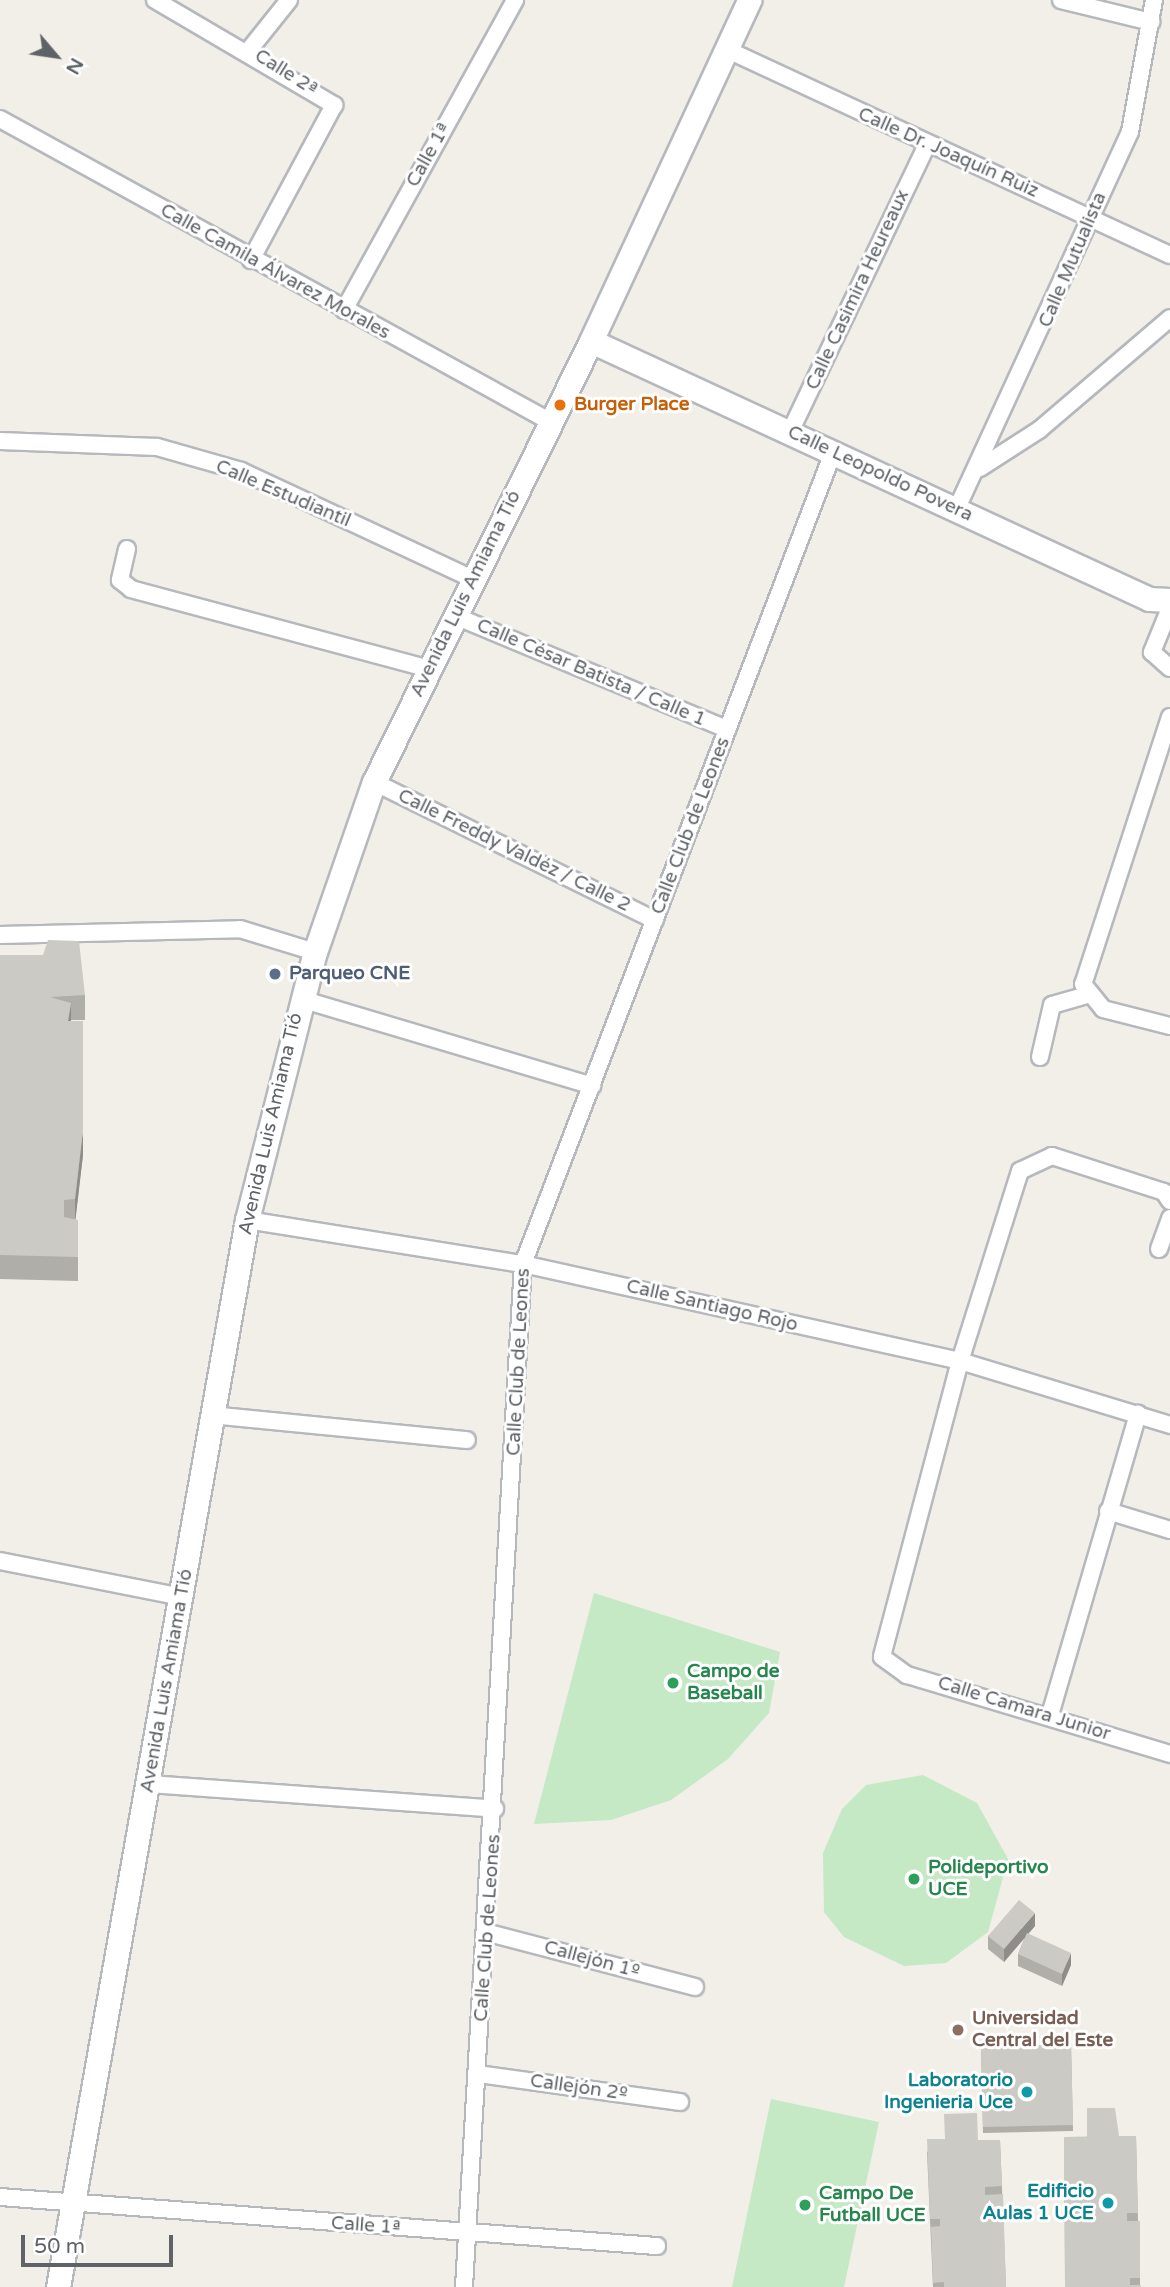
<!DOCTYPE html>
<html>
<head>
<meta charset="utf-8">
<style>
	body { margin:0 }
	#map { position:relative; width:1170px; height:2287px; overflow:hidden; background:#f1efe8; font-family:"Varela Round",sans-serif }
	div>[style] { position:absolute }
	.green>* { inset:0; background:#c5e8c5 }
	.roads { filter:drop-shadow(2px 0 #b5b8bc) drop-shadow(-2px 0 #b5b8bc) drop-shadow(0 2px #b5b8bc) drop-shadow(0 -2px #b5b8bc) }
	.street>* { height:16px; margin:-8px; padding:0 8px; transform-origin:8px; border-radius:8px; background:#fff }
	.secondary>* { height:23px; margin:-11.5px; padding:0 11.5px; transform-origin:11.5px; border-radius:11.5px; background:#fff }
	.wall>* { inset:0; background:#afaea9 }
	.shaded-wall>* { inset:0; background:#8f8d8a }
	.building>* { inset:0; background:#cccac5 }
	.dots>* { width:19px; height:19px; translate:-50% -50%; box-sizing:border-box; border:4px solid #fff; border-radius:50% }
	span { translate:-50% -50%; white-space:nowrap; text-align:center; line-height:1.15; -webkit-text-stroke:6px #fff; paint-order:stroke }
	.street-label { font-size:19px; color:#5f6368 }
	.food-label { font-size:19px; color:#c56008; font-weight:700 }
	.left { translate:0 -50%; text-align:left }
	.service-label { font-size:19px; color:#4e5e75; font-weight:700 }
	.leisure-label { font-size:19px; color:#27864d; font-weight:700 }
	.education-label { font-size:19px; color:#785e54; font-weight:700 }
	.culture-label { font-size:19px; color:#0d838f; font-weight:700 }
	.right { translate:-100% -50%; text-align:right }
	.north { position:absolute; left:21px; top:21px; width:70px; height:70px; -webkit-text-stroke:5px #fff; paint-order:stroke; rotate:119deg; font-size:19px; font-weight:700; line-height:28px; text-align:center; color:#5f6368 }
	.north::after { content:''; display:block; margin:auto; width:24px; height:32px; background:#5f6368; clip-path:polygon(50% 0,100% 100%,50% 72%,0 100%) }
	.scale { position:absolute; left:21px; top:2235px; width:152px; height:32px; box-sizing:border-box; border:4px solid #5f6368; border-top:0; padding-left:9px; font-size:21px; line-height:24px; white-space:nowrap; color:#5f6368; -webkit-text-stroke:5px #fff; paint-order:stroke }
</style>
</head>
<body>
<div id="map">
	<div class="green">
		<i style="clip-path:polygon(594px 1593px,780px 1652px,769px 1713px,728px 1759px,671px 1800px,611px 1820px,534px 1824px)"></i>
		<i style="clip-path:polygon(923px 1775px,977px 1803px,1008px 1859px,988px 1932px,946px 1963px,904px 1966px,844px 1937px,824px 1912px,823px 1853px,842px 1809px,866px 1785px)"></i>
		<i style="clip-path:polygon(771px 2099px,879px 2122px,844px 2287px,732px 2287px)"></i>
	</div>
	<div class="roads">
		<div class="street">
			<i style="left:155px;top:0;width:208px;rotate:30.4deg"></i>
			<i style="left:334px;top:105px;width:176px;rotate:118.2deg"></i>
			<i style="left:1061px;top:0;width:93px;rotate:13.7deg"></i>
			<i style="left:726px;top:49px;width:489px;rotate:24.9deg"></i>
			<i style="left:249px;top:50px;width:64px;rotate:-51.3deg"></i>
			<i style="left:0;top:119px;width:629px;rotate:28.81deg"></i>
			<i style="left:344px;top:310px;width:354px;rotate:-61.1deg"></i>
			<i style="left:790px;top:432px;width:316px;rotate:-64.5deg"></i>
			<i style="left:0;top:441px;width:157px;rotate:2.2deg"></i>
			<i style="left:157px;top:447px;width:87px;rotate:15.9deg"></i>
			<i style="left:241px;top:471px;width:256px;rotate:25deg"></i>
			<i style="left:980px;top:468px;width:70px;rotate:-32.8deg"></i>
			<i style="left:1039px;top:430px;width:172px;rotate:-40.5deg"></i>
			<i style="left:957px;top:508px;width:414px;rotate:-65.3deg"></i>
			<i style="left:1130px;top:132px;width:134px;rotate:-79.7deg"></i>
			<i style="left:127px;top:549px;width:32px;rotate:103deg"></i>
			<i style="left:120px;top:580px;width:14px;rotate:39deg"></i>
			<i style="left:131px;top:589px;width:309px;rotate:15deg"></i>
			<i style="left:1170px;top:608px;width:48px;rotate:112.2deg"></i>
			<i style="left:1152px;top:652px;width:24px;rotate:42deg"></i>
			<i style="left:455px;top:616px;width:295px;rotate:22.6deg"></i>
			<i style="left:1170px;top:717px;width:281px;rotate:108deg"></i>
			<i style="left:1083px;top:984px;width:32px;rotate:51deg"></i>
			<i style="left:1103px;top:1009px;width:69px;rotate:14.2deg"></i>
			<i style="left:374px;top:782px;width:313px;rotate:26.2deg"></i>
			<i style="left:0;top:935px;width:240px;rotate:-1.4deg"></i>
			<i style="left:240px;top:929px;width:78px;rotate:17deg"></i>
			<i style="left:301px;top:999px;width:304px;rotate:16.6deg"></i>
			<i style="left:1040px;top:1057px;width:53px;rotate:-77deg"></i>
			<i style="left:1052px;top:1005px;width:36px;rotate:-16deg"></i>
			<i style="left:1170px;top:1201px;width:11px;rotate:-124deg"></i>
			<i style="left:1164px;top:1192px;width:118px;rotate:-162.2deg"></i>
			<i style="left:1052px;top:1156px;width:35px;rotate:155deg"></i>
			<i style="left:1020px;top:1171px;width:199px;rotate:107.5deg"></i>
			<i style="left:960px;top:1361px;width:306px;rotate:104.8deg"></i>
			<i style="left:882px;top:1657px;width:31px;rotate:36deg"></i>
			<i style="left:907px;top:1675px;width:275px;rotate:16.7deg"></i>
			<i style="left:247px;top:1220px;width:279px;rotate:9.1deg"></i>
			<i style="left:523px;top:1264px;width:448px;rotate:12.5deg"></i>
			<i style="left:960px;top:1361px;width:220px;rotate:16.9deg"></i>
			<i style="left:1159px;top:1249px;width:33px;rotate:-70deg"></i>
			<i style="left:211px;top:1415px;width:257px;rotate:5.6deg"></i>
			<i style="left:1108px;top:1511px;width:65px;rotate:17deg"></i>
			<i style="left:0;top:1561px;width:186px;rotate:11.2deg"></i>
			<i style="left:1050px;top:1715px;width:314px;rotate:-73.7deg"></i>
			<i style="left:150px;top:1784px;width:346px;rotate:4.1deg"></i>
			<i style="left:489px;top:1933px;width:213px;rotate:14.7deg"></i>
			<i style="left:478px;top:2074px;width:204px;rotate:7.9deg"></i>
			<i style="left:0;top:2197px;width:659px;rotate:4.27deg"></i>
			<i style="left:464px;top:2287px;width:1025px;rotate:-86.7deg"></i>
			<i style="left:523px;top:1264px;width:871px;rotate:-69.09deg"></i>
		</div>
		<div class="secondary">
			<i style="left:591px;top:341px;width:615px;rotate:24.81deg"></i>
			<i style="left:1149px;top:599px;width:21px;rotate:3deg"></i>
			<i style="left:58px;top:2287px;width:1084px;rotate:-79.96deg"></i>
			<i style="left:247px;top:1220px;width:276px;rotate:-75.8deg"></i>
			<i style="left:315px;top:952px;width:180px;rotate:-70.9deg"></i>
			<i style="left:374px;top:782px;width:491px;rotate:-63.8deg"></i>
			<i style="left:591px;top:341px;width:376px;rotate:-65.1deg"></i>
		</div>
	</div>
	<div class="wall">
		<i style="clip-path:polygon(0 955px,85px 995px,85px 1020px,71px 1020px,83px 1155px,75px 1220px,78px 1220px,78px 1281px,0 1279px)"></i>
		<i style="clip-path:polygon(1035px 1926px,1028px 1934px,1071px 1965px,1062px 1986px,1018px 1966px,1018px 1954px,1025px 1937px,1004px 1962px,988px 1949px,988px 1936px)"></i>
		<i style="clip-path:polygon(1071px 2044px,1073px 2131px,983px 2133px,981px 2047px)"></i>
		<i style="clip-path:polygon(1136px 2136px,1138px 2221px,1140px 2221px,1140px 2285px,1065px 2287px,1064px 2137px)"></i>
		<i style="clip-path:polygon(945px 2139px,978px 2140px,1000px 2140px,1006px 2287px,933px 2287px,927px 2152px)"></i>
	</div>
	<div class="shaded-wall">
		<i style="clip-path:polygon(71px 1003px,71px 1027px,68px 1021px)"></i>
		<i style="clip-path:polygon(83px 1130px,83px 1155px,75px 1224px,75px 1199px)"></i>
		<i style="clip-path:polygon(1035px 1913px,1035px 1926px,1004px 1962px,1004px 1949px)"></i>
		<i style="clip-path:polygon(1071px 1953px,1071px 1965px,1062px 1986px,1062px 1974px)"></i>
	</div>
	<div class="building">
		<i style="clip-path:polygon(48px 940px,79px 941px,85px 995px,50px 997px,71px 1003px,68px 1021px,83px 1021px,83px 1130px,75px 1199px,64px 1200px,64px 1217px,78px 1220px,78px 1257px,0 1255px,0 955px,43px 955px)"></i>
		<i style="clip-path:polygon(1019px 1900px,1035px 1913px,1004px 1949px,988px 1936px)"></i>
		<i style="clip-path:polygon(1027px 1933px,1071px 1953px,1062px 1974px,1018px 1954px)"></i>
		<i style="clip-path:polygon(1071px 2044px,1073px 2125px,983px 2127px,981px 2047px)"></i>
		<i style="clip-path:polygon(1087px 2108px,1115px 2108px,1119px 2136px,1136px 2136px,1138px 2213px,1127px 2213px,1127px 2221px,1140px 2221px,1140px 2278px,1130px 2278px,1130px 2285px,1141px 2285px,1141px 2287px,1065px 2287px,1065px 2194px,1078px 2194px,1078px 2186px,1064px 2186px,1064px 2137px,1087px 2137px)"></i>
		<i style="clip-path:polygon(977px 2113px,978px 2140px,1000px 2140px,1002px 2186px,985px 2187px,985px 2195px,1003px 2194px,1006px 2287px,944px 2287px,944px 2282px,933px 2283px,931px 2227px,940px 2226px,940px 2219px,930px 2219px,927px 2139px,945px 2139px,944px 2114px)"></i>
	</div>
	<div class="dots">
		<i style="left:560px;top:405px;background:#e8710a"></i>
		<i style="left:275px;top:974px;background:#5c6f8a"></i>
		<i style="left:673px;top:1683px;background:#2e9e5b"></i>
		<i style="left:914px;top:1879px;background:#2e9e5b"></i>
		<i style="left:958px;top:2030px;background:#8d6e63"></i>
		<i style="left:1027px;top:2092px;background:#0f9aa8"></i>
		<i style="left:1108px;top:2203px;background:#0f9aa8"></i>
		<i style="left:805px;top:2205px;background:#2e9e5b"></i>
	</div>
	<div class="street-label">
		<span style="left:286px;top:73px;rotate:32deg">Calle 2ª</span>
		<span style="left:948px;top:153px;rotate:24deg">Calle Dr. Joaquín Ruiz</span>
		<span style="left:429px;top:155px;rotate:-61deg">Calle 1ª</span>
		<span style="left:1073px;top:260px;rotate:-67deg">Calle Mutualista</span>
		<span style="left:275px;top:272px;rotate:29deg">Calle Camila Álvarez Morales</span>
		<span style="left:858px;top:290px;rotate:-65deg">Calle Casimira Heureaux</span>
		<span style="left:880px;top:474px;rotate:25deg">Calle Leopoldo Povera</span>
		<span style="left:283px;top:494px;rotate:23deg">Calle Estudiantil</span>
		<span style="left:466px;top:594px;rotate:-64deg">Avenida Luis Amiama Tió</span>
		<span style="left:591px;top:673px;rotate:23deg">Calle César Batista / Calle 1</span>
		<span style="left:691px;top:826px;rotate:-69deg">Calle Club de Leones</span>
		<span style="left:514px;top:851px;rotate:26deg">Calle Freddy Valdéz / Calle 2</span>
		<span style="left:271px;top:1124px;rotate:-77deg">Avenida Luis Amiama Tió</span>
		<span style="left:712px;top:1306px;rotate:13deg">Calle Santiago Rojo</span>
		<span style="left:519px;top:1362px;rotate:-87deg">Calle Club de Leones</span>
		<span style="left:167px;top:1681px;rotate:-80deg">Avenida Luis Amiama Tió</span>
		<span style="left:1024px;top:1709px;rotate:17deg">Calle Camara Junior</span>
		<span style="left:488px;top:1928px;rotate:-86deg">Calle Club de Leones</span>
		<span style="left:592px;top:1960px;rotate:15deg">Callejón 1º</span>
		<span style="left:579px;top:2088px;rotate:8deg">Callejón 2º</span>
		<span style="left:366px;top:2226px;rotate:4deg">Calle 1ª</span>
	</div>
	<div class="food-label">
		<span class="left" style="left:574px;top:405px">Burger Place</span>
	</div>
	<div class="service-label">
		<span class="left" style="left:289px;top:974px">Parqueo CNE</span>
	</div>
	<div class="leisure-label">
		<span class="left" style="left:687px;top:1683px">Campo de<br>Baseball</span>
		<span class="left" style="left:928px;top:1879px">Polideportivo<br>UCE</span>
		<span class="left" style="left:819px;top:2205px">Campo De<br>Futball UCE</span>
	</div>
	<div class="education-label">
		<span class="left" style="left:972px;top:2030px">Universidad<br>Central del Este</span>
	</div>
	<div class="culture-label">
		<span class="right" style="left:1013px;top:2092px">Laboratorio<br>Ingenieria Uce</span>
		<span class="right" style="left:1094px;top:2203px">Edificio<br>Aulas 1 UCE</span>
	</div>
	<div class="north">N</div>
	<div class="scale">50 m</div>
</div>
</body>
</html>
